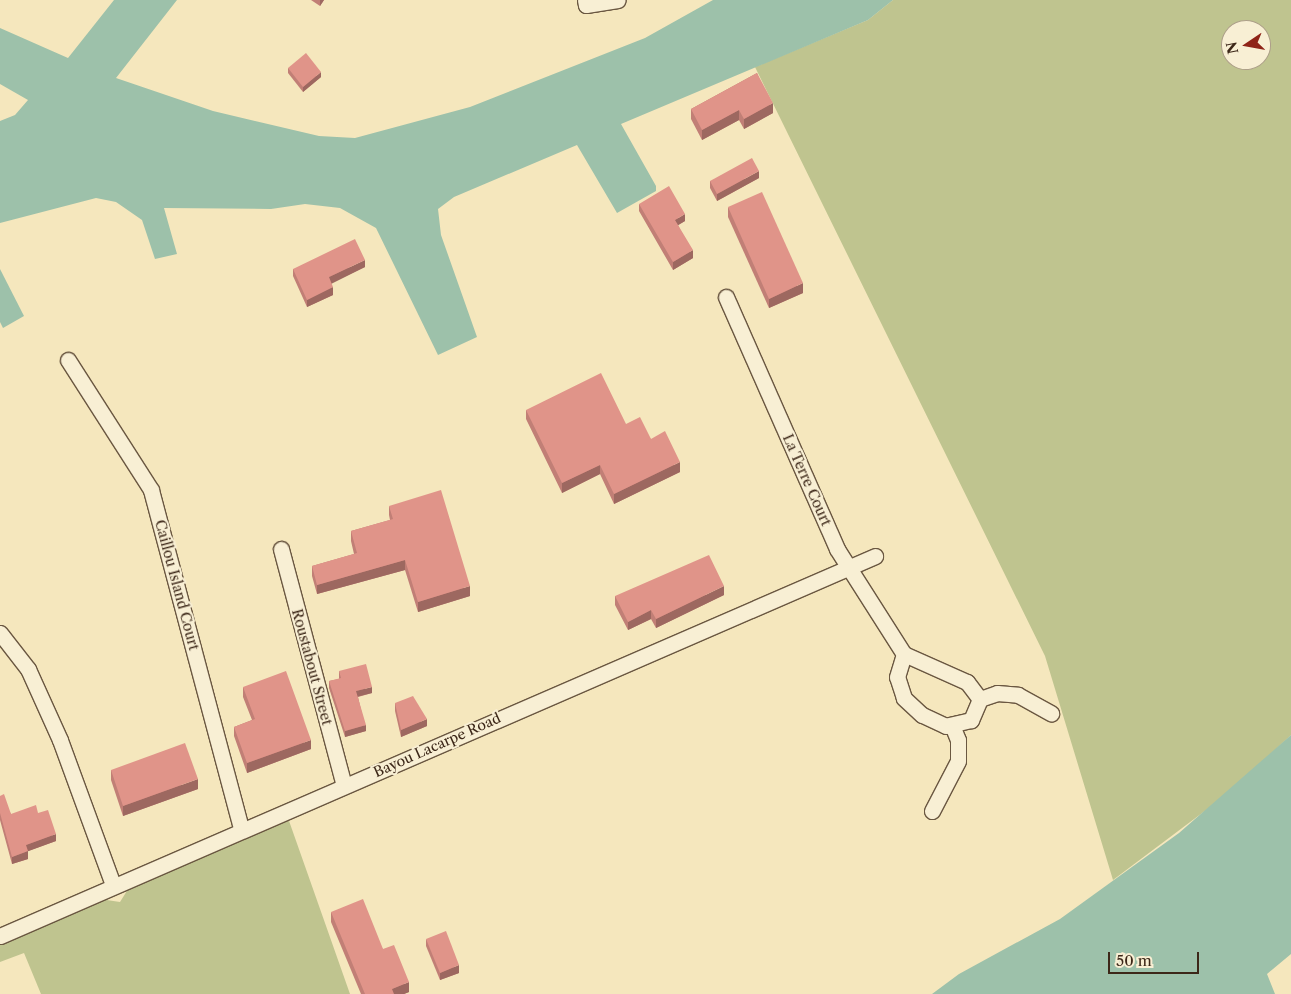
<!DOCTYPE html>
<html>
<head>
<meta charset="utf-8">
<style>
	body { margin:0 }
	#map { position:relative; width:1291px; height:994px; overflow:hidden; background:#f5e7bd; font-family:"Libre Caslon Text",serif }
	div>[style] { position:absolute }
	.green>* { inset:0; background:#bfc48f }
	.water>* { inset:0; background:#9dc1aa }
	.roads { filter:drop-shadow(1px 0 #6a5741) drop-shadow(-1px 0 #6a5741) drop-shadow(0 1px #6a5741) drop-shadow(0 -1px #6a5741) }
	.street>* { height:15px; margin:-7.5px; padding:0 7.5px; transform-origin:7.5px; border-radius:7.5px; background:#f8efd4 }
	.wall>* { inset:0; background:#c17f76 }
	.shaded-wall>* { inset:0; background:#9d6860 }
	.building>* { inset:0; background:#e09489 }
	span { translate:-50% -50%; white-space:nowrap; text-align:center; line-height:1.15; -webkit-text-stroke:4px #f8efd4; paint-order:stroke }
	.street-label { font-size:14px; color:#3c2718 }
	.north { position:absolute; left:1221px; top:20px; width:50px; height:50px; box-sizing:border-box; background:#f8efd4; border:1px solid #ad9f89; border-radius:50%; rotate:258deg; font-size:14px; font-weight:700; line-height:20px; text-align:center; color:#3c2718 }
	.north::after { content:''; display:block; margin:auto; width:18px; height:22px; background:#8f2418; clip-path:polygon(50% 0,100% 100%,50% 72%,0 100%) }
	.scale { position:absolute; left:1108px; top:952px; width:91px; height:22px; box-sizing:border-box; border:2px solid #3c2718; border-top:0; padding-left:6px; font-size:15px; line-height:18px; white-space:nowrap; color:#3c2718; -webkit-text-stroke:4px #f8efd4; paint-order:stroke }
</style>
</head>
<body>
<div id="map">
	<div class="green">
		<i style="clip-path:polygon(evenodd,893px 0,1291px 0,1291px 735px,1230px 792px,1113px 880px,1045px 656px,755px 67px,868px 20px,893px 0,1231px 30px,1261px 30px,1261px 60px,1231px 60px,1231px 30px)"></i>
		<i style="clip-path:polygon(288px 818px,350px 994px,41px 994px,24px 953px,0 962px,0 942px,100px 899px,120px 902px,130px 886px)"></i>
	</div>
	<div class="water">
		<i style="clip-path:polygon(114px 0,177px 0,116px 78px,213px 111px,319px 136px,355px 138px,470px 107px,645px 38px,713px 0,893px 0,868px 20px,621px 124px,656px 186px,656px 191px,617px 213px,577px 145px,454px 197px,438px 209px,441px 235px,477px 337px,438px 355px,376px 228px,340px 208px,305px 204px,271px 209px,164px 208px,177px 254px,155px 259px,142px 220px,116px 202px,96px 198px,0 223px,0 121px,15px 115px,28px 100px,0 84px,0 28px,68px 58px)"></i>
		<i style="clip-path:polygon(0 269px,24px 316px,3px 328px,0 322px)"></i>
		<i style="clip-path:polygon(1291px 735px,1291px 954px,1267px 974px,1275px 994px,932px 994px,959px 974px,1060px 919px,1179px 833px)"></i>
	</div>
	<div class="roads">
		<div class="street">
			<i style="left:585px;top:0;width:5px;rotate:79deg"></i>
			<i style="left:586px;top:5px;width:32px;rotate:-9deg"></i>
			<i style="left:726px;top:297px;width:275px;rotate:66.2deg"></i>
			<i style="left:837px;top:549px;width:125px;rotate:57.5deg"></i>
			<i style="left:68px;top:360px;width:154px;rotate:57.4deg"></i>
			<i style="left:151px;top:490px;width:351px;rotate:75.1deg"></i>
			<i style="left:281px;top:549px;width:245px;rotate:75.1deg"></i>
			<i style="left:0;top:633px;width:46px;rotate:52.1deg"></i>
			<i style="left:28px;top:669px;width:78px;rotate:65.7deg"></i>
			<i style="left:60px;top:740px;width:154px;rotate:69.9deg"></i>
			<i style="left:904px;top:654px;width:69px;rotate:24deg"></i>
			<i style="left:967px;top:682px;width:21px;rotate:53deg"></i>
			<i style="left:980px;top:699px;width:23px;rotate:113deg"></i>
			<i style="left:971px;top:720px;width:26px;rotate:167deg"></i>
			<i style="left:946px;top:726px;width:26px;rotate:-155deg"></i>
			<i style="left:922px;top:715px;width:25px;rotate:-137deg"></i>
			<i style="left:904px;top:698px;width:22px;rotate:-108deg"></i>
			<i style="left:897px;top:677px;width:24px;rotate:-73deg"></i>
			<i style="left:980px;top:699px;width:18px;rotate:-19deg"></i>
			<i style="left:997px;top:693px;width:21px;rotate:5deg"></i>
			<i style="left:1018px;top:695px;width:38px;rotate:29deg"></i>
			<i style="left:932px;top:811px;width:56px;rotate:-62.5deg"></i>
			<i style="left:958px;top:761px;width:21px;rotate:-90deg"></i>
			<i style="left:958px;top:740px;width:16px;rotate:-112deg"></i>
			<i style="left:0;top:936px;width:954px;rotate:-23.47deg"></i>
		</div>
	</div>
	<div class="wall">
		<i style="clip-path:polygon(311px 0,324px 0,320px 6px)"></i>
		<i style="clip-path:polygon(288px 68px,321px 77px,303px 92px,288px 73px)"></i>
		<i style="clip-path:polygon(757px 73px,773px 113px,744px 129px,739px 120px,702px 140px,691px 119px,691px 109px)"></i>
		<i style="clip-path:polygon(759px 178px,717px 201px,710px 188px,710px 181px)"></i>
		<i style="clip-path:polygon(639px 204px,685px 221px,678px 225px,693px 258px,673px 270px,639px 211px)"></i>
		<i style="clip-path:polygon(728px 207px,803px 293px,769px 308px,728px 217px)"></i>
		<i style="clip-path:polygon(365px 267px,331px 283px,333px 295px,307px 307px,293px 276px,293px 269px)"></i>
		<i style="clip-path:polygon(526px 410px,626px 424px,651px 439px,680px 472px,614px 504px,600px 474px,562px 493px,526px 419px)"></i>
		<i style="clip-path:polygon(389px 506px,470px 596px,418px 612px,405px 570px,317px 594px,312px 576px,312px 566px,354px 554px,351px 541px,351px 531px,390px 520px,389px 515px)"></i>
		<i style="clip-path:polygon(724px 595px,656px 628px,651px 619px,628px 630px,615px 605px,615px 596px)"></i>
		<i style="clip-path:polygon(339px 671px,372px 693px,358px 697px,366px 731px,345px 737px,329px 688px,329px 681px,339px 679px)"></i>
		<i style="clip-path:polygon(243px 687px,311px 749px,247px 773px,234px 736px,234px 727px,252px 720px,243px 697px)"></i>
		<i style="clip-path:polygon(395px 703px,427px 726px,401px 737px,395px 711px)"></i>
		<i style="clip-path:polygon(111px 770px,198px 789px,123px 816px,111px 780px)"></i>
		<i style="clip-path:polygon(0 796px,11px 814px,38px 813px,56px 841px,28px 851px,28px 859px,12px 864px,0 820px)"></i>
		<i style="clip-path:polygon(331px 912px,383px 949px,409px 992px,404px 994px,361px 994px,331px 922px)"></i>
		<i style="clip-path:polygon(426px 939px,459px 973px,440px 980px,426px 946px)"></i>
	</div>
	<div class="shaded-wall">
		<i style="clip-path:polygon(320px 0,324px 0,320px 6px)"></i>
		<i style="clip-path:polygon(321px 72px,321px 77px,303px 92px,303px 87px)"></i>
		<i style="clip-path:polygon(773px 103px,773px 113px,744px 129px,744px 119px)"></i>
		<i style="clip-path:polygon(739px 110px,739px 120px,702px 140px,702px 130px)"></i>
		<i style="clip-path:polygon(759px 171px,759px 178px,717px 201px,717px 194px)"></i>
		<i style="clip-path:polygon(685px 214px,685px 221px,675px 227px,675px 220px)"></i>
		<i style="clip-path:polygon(693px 250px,693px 258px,673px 270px,673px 262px)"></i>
		<i style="clip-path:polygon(365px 260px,365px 267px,329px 285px,329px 277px)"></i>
		<i style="clip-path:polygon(803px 283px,803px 293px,769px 308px,769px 299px)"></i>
		<i style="clip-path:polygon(333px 287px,333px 295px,307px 307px,307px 300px)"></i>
		<i style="clip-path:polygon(680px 462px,680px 472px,614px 504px,614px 494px)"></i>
		<i style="clip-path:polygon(600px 465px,600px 474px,562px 493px,562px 483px)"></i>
		<i style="clip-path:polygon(405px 560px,405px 570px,317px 594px,317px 585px)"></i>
		<i style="clip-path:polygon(470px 586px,470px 596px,418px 612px,418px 602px)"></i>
		<i style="clip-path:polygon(724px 586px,724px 595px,656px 628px,656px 619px)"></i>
		<i style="clip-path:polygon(651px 610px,651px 619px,628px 630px,628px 622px)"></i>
		<i style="clip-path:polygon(372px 687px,372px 693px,356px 697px,356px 691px)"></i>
		<i style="clip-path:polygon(427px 719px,427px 726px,401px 737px,401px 730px)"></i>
		<i style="clip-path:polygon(366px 725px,366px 731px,345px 737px,345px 731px)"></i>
		<i style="clip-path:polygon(311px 740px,311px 749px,247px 773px,247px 763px)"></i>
		<i style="clip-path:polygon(198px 779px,198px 789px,123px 816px,123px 806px)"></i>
		<i style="clip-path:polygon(56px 834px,56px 841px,26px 852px,26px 845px)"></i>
		<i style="clip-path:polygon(28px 851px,28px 859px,12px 864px,12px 857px)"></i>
		<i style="clip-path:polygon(459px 965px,459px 973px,440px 980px,440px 973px)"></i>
		<i style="clip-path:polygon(409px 982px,409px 992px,404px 994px,392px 994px,392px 989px)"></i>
	</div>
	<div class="building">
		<i style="clip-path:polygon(306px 53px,321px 72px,303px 87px,288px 68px)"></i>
		<i style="clip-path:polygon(757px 73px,773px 103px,744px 119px,739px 110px,702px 130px,691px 109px)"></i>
		<i style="clip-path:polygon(752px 158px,759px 171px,717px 194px,710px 181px)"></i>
		<i style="clip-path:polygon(669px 186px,685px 214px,675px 220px,693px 250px,673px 262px,639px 204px)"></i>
		<i style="clip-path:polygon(762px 192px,803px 283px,769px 299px,728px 207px)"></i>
		<i style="clip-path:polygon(355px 239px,365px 260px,329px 277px,333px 287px,307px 300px,293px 269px)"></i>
		<i style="clip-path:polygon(601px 373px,626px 424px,640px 417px,651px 439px,665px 431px,680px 462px,614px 494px,600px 465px,562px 483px,526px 410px)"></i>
		<i style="clip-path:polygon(441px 490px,470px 586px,418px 602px,405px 560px,317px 585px,312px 566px,357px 553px,351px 531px,393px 519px,389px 506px)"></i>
		<i style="clip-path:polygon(709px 555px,724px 586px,656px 619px,651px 610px,628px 622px,615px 596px)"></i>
		<i style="clip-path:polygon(366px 664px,372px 687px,356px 691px,366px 725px,345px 731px,329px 681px,341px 678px,339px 671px)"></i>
		<i style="clip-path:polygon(286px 671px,311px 740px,247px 763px,234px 727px,255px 719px,243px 687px)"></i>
		<i style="clip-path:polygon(413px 696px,427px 719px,401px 730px,395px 703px)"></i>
		<i style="clip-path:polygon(185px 743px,198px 779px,123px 806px,111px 770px)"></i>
		<i style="clip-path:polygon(4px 794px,11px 814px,36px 805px,38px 813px,48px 810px,56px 834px,26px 845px,28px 851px,12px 857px,0 813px,0 796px)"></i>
		<i style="clip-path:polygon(363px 899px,383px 949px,394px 945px,409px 982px,392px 989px,394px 994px,365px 994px,331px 912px)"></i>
		<i style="clip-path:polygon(446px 931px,459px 965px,440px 973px,426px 939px)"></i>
	</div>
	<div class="street-label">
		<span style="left:807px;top:480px;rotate:66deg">La Terre Court</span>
		<span style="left:177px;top:585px;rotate:75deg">Caillou Island Court</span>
		<span style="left:312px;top:667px;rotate:75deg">Roustabout Street</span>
		<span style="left:437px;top:745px;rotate:-24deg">Bayou Lacarpe Road</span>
	</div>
	<div class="north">N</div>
	<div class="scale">50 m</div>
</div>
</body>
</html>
